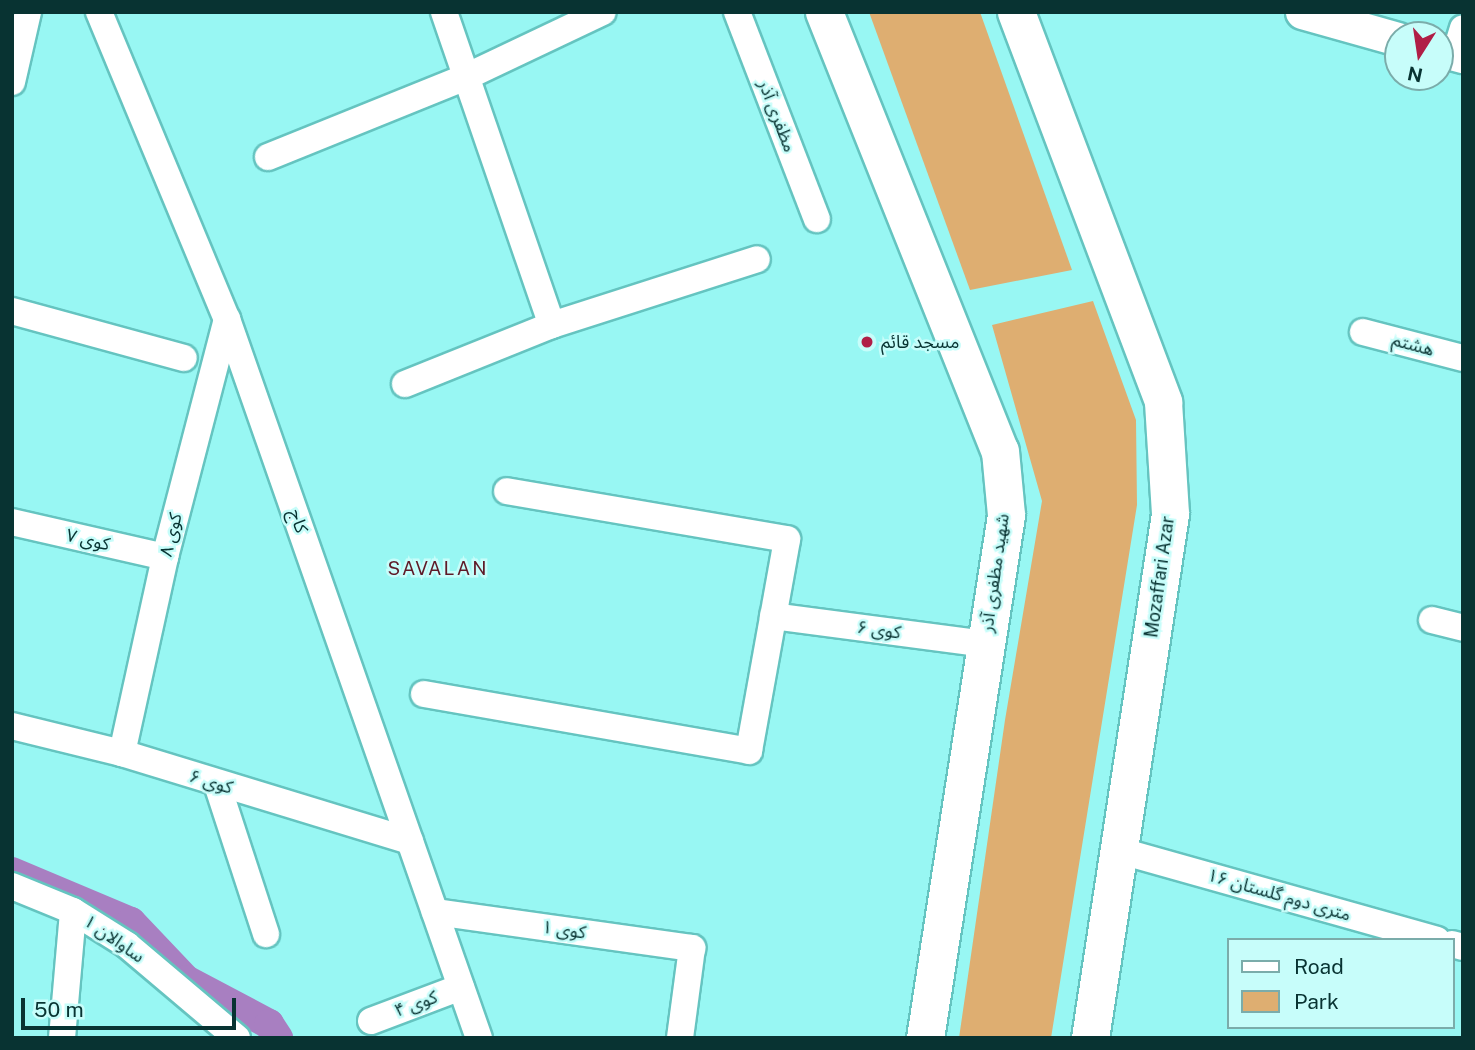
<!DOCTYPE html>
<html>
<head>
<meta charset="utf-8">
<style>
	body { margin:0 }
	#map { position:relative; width:1475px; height:1050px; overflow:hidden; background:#98f7f3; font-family:"Public Sans","Noto Sans Arabic",sans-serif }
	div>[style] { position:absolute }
	.green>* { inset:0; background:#deae71 }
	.canal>* { height:30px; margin:-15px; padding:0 15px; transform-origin:15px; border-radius:15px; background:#a87fc1 }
	.roads { filter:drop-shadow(2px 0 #65c4c0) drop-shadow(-2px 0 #65c4c0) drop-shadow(0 2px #65c4c0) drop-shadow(0 -2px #65c4c0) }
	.minor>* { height:26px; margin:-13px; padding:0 13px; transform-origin:13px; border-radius:13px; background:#fff }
	.tertiary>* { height:33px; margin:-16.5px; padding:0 16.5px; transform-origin:16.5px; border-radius:16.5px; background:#fff }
	.secondary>* { height:37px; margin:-18.5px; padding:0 18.5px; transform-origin:18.5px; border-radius:18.5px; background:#fff }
	.dots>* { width:19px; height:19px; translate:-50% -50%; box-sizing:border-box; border:4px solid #c7fdfa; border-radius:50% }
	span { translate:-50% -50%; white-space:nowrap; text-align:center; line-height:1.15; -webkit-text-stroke:5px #c7fdfa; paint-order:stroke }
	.street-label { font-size:18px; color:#083332 }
	.poi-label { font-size:18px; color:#083332 }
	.left { translate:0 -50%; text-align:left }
	.neighbourhood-label { font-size:19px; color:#5e1927; letter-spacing:2px }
	.frame { position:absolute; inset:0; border:14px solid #083332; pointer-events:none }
	.legend { position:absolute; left:1227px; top:938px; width:228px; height:91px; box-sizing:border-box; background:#c7fdfa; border:2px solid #7bacaa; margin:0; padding:9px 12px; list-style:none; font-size:21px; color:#083332 }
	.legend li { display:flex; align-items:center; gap:14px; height:35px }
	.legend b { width:35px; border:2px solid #7bacaa }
	.north { position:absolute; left:1384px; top:21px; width:70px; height:70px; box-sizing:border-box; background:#c7fdfa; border:2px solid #7bacaa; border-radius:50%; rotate:192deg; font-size:19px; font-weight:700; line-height:28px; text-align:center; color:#083332 }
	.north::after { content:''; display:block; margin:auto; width:24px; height:32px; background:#b01e46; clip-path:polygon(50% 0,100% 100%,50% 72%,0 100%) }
	.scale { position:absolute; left:21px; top:998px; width:215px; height:32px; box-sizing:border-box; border:4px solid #083332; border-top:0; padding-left:9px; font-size:21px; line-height:24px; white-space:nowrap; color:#083332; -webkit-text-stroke:5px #c7fdfa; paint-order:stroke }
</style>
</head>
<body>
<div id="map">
	<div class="green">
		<i style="clip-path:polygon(869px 12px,980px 12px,1072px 270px,970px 290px)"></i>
		<i style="clip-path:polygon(1093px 301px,1136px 420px,1137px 505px,1051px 1038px,959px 1038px,1005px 720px,1042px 501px,992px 325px)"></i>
	</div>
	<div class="canal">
		<i style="left:12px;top:872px;width:129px;rotate:22.8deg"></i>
		<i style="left:131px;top:922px;width:80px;rotate:46.5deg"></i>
		<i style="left:186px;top:980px;width:94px;rotate:27.9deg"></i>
		<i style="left:269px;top:1024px;width:17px;rotate:57deg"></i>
	</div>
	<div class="roads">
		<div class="minor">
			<i style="left:99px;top:12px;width:333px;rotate:67.4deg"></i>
			<i style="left:227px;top:319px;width:762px;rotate:70.69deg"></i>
			<i style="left:444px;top:12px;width:331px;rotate:71deg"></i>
			<i style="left:552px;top:325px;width:215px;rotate:-17.8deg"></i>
			<i style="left:737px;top:12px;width:222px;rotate:68.9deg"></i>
			<i style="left:1455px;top:54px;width:27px;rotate:-73deg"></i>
			<i style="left:12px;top:82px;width:72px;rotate:-77.1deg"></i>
			<i style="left:268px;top:157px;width:216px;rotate:-22deg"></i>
			<i style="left:468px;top:76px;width:149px;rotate:-25.4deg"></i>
			<i style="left:12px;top:311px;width:178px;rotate:15.3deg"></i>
			<i style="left:1363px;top:332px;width:103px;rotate:14.6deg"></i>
			<i style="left:405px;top:384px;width:158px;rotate:-21.9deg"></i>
			<i style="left:12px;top:522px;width:157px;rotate:12.9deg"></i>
			<i style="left:773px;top:616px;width:214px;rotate:7.5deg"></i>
			<i style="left:1432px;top:620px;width:32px;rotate:14deg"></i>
			<i style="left:424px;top:694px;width:330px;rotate:9.9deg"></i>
			<i style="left:749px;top:751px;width:215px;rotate:-79.8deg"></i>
			<i style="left:787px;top:539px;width:284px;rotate:-170.3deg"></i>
			<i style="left:12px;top:726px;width:113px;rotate:13.8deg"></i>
			<i style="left:122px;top:753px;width:301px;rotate:17deg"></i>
			<i style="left:122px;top:753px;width:201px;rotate:-77.6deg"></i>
			<i style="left:165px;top:557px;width:246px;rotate:-75.4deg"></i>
			<i style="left:217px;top:784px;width:158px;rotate:71.9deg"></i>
			<i style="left:1121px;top:851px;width:328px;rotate:15.7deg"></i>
			<i style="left:12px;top:886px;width:66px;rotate:22.3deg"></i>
			<i style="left:73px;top:911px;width:64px;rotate:32.2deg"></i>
			<i style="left:127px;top:945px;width:144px;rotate:40.2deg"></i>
			<i style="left:435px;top:912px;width:260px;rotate:8deg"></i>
			<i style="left:692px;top:948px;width:91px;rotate:97.6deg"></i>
			<i style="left:1452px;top:944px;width:11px;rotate:15deg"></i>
			<i style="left:371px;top:1021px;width:96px;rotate:-20.7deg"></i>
			<i style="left:62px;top:1038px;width:127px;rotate:-85deg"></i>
		</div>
		<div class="tertiary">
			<i style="left:1302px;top:12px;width:100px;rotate:15.7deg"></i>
			<i style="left:1440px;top:50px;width:24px;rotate:15deg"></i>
		</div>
		<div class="secondary">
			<i style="left:824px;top:12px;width:473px;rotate:68.2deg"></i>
			<i style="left:1000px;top:451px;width:64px;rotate:84.6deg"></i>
			<i style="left:1006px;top:515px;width:529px;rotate:98.8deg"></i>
			<i style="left:1016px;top:12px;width:417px;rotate:69.3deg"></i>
			<i style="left:1163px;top:402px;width:112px;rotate:86.4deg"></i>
			<i style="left:1170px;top:514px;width:530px;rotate:98.68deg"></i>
		</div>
	</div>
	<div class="dots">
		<i style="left:867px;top:342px;background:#b01e46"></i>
	</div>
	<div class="street-label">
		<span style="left:777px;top:116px;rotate:69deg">مظفری آذر</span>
		<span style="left:1413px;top:345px;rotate:15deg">هشتم</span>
		<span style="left:298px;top:521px;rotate:71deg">کاج</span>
		<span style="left:171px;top:535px;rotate:-76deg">کوی ۸</span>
		<span style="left:88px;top:540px;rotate:13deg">کوی ۷</span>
		<span style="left:995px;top:573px;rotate:-82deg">شهید مظفری آذر</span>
		<span style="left:1160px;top:577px;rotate:-82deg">Mozaffari Azar</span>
		<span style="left:879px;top:630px;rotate:8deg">کوی ۶</span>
		<span style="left:211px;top:782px;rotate:17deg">کوی ۶</span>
		<span style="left:1279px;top:895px;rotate:16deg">۱۶ متری دوم گلستان</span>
		<span style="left:564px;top:930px;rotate:8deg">کوی ۱</span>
		<span style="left:114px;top:939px;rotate:35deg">ساوالان ۱</span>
		<span style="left:416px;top:1004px;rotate:-20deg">کوی ۴</span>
	</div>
	<div class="poi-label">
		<span class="left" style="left:881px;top:342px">مسجد قائم</span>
	</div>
	<div class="neighbourhood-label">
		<span style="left:438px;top:569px">SAVALAN</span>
	</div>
	<div class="frame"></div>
	<ul class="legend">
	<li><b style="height:9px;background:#fff"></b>Road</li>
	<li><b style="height:19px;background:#deae71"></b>Park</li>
	</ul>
	<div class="north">N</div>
	<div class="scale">50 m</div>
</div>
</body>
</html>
